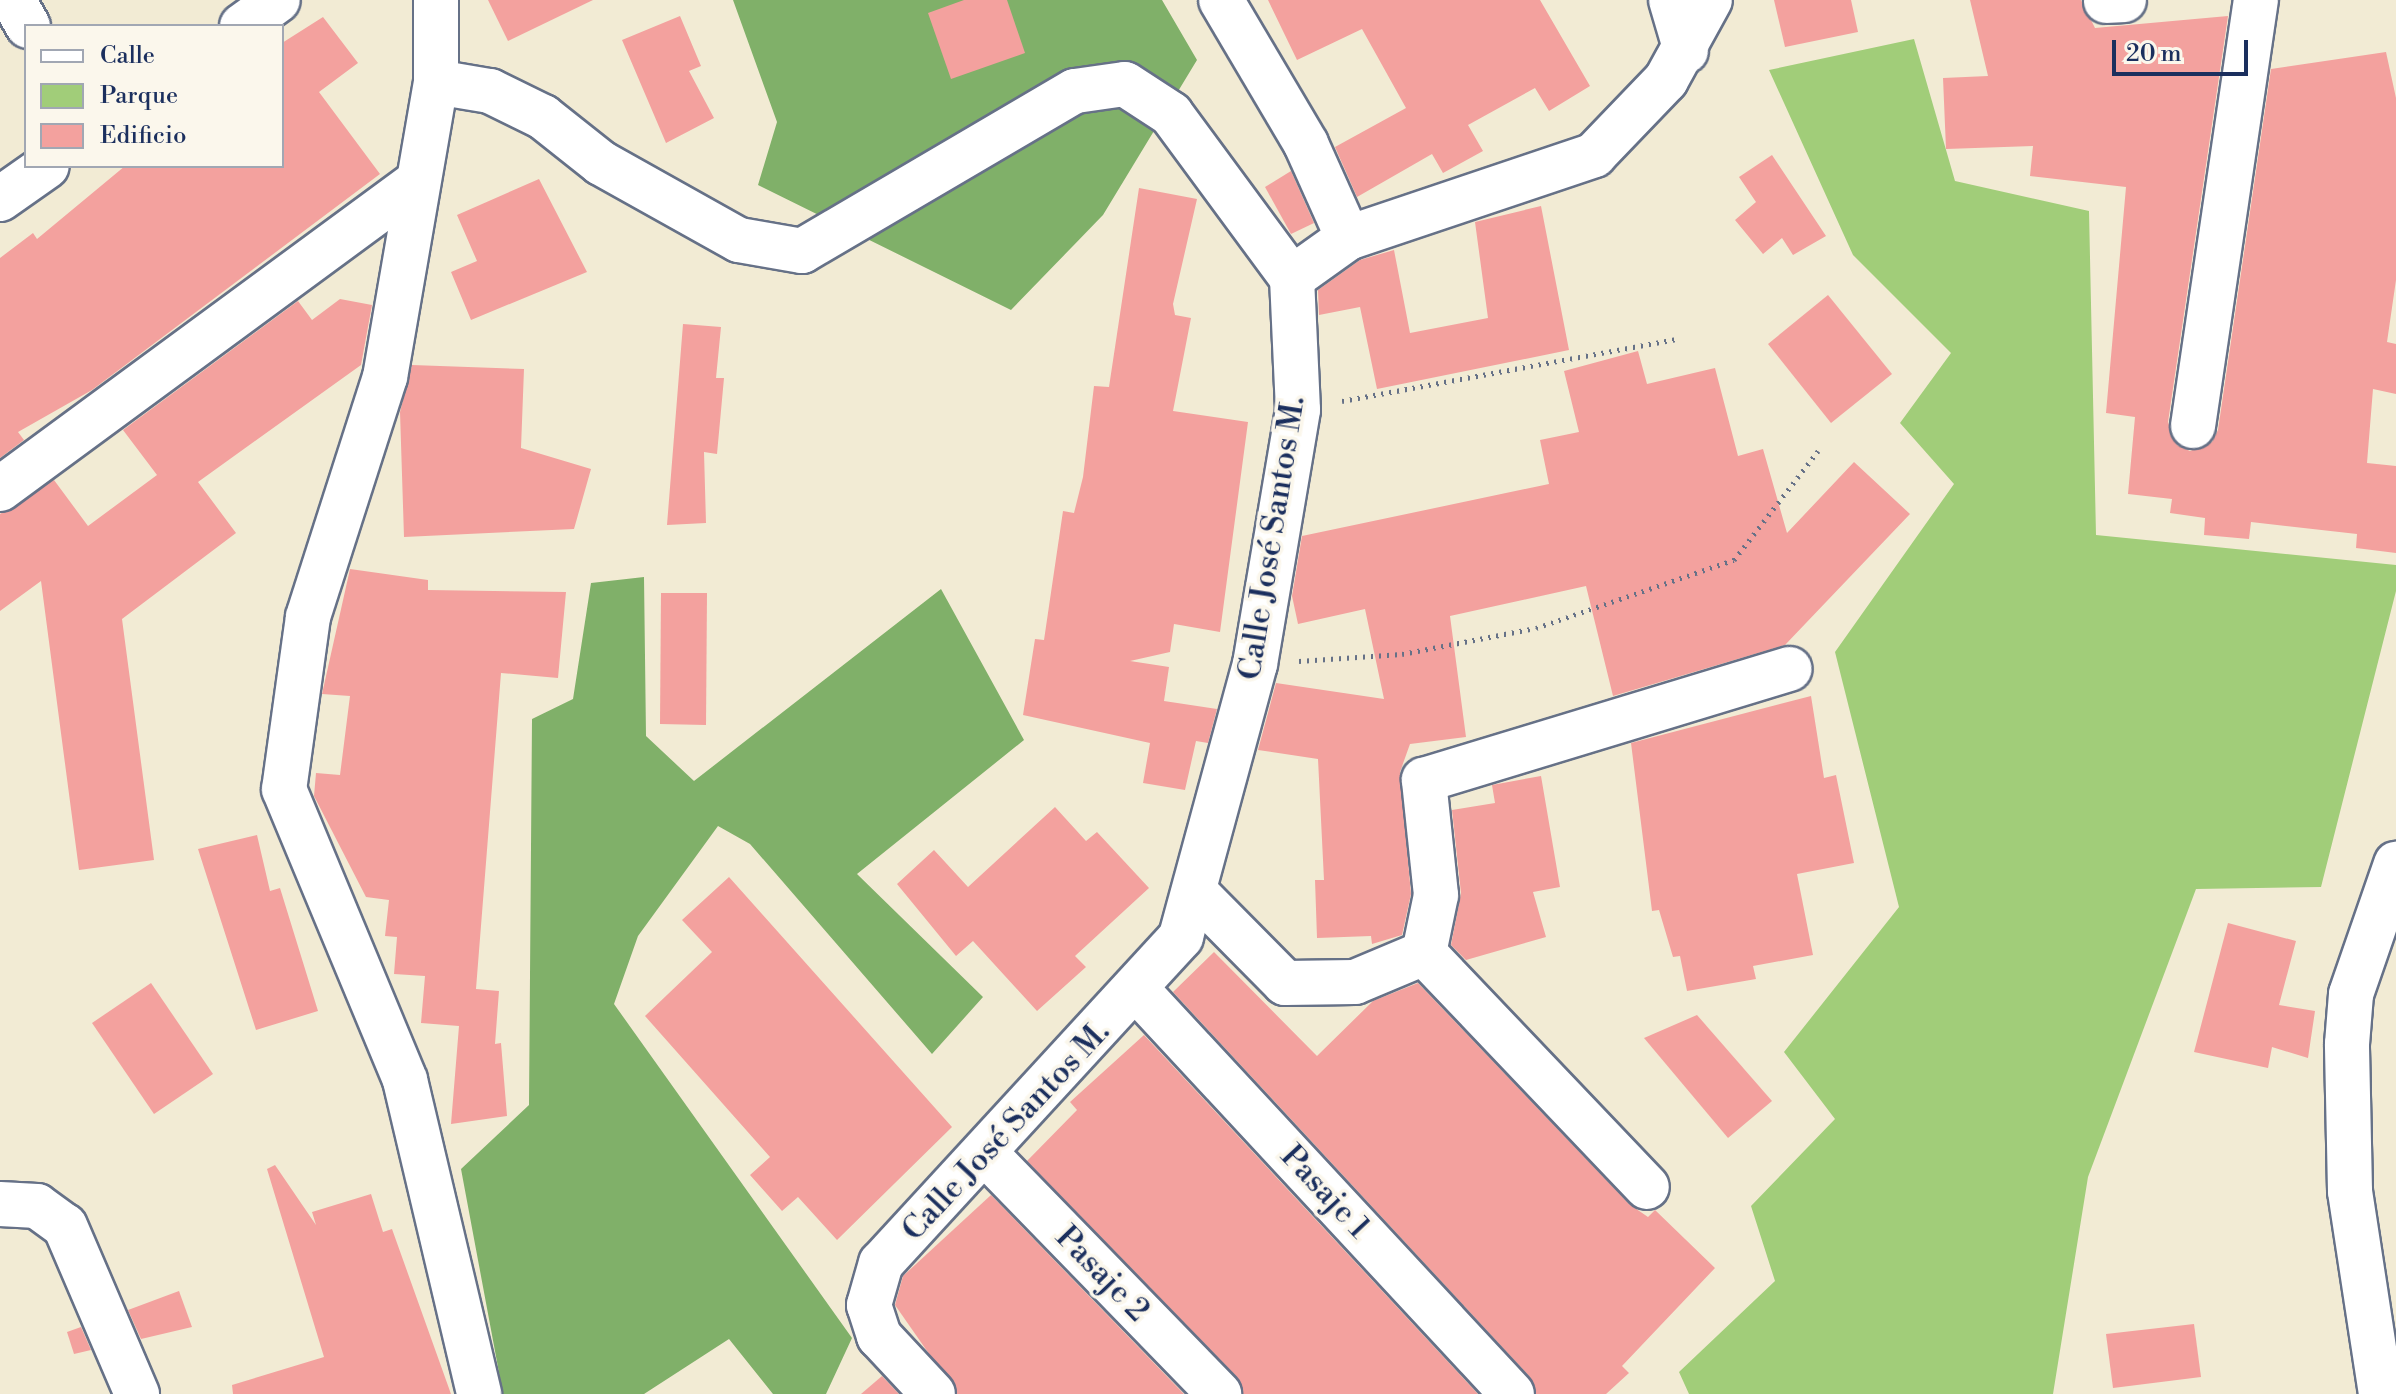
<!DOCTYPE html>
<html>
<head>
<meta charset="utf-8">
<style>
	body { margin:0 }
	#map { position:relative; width:2396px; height:1394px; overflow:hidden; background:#f2ebd4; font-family:"Libre Bodoni",serif }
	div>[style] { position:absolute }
	.green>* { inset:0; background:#a1cd79 }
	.forest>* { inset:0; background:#80b069 }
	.building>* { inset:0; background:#f3a19e }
	.path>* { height:5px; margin-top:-2.5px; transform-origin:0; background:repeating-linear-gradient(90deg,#667187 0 2px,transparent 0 8px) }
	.roads { filter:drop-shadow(2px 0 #667187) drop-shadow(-2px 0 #667187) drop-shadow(0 2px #667187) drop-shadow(0 -2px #667187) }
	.minor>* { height:44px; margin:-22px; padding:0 22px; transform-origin:22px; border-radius:22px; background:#fff }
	span { translate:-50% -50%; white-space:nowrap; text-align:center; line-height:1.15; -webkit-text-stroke:7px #fbf7ec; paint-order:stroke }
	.street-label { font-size:32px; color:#1b2f5e }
	.legend { position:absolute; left:24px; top:24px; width:260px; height:144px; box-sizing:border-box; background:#fbf7ec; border:2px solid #a1a7b3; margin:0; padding:10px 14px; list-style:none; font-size:24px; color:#1b2f5e }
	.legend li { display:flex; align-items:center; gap:16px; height:40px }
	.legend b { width:40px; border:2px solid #a1a7b3 }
	.scale { position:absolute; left:2112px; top:40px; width:136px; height:36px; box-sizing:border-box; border:4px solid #1b2f5e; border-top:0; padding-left:10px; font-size:24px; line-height:28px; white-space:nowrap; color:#1b2f5e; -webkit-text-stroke:6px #fbf7ec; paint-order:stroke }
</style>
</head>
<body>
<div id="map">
	<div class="green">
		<i style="clip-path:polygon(1914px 39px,1955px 181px,2089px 211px,2096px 535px,2396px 565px,2396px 591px,2321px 887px,2196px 889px,2088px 1177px,2053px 1394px,1689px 1394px,1679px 1372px,1775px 1281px,1751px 1206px,1835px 1119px,1784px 1052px,1899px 907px,1835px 652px,1954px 484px,1900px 423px,1951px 353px,1853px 255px,1769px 70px)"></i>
	</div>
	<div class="forest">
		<i style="clip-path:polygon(733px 0,1162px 0,1197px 60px,1103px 215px,1011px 310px,758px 185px,777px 122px)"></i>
		<i style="clip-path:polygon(644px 577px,646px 736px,694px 781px,941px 589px,1024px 740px,857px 874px,983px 997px,932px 1054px,750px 844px,718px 826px,638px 936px,614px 1004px,852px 1338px,826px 1394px,773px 1394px,729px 1339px,644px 1394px,503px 1394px,461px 1169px,529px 1105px,532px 719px,573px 699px,591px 583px)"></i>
	</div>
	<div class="building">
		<i style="clip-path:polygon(488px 0,593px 0,508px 41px)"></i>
		<i style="clip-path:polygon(964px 0,1007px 0,1025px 53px,951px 79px,928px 13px)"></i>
		<i style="clip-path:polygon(1268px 0,1540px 0,1590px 86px,1549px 111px,1535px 88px,1468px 125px,1483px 151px,1443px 173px,1432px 154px,1357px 197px,1335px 147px,1406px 108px,1362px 29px,1297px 60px)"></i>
		<i style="clip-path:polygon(1774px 0,1851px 0,1858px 32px,1785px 47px)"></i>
		<i style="clip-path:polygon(1970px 0,2081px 0,2095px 28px,2228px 16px,2168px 422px,2177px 445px,2190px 451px,2212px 442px,2218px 430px,2271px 69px,2386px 52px,2396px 98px,2396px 280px,2387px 342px,2396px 344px,2396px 394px,2373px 389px,2367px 463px,2396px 466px,2396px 553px,2356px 548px,2357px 534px,2251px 522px,2249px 539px,2204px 535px,2205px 518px,2170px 513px,2172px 499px,2128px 494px,2135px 417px,2106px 413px,2126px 187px,2030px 176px,2033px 146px,1946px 149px,1943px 78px,1988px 76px)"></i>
		<i style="clip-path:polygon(680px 16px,701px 66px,689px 71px,714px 118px,666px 143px,622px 40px)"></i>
		<i style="clip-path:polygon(323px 17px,358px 63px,319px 92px,380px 174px,92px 390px,18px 432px,24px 440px,0 458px,0 258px,33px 233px,37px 239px,125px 166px,282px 166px,282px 43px)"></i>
		<i style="clip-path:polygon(1772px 155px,1826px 236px,1793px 255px,1782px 238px,1763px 254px,1735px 220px,1756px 202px,1739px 177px)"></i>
		<i style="clip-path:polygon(1291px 171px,1314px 223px,1291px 234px,1265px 187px)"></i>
		<i style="clip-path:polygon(539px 179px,587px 272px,471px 320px,451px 272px,477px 261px,457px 215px)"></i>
		<i style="clip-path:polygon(1139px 188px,1197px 199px,1173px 304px,1175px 315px,1191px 318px,1173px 411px,1248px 422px,1220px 632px,1174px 624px,1170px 652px,1130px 661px,1169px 667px,1164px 701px,1217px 709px,1208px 743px,1196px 741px,1185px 790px,1143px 783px,1150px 743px,1023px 715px,1035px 639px,1044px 640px,1063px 511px,1074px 513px,1083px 477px,1094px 386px,1109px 387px)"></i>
		<i style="clip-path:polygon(1541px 206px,1569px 350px,1377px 389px,1360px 307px,1319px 315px,1318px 290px,1360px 260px,1394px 250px,1410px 333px,1488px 318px,1475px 222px)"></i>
		<i style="clip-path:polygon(1828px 295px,1892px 374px,1831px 423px,1768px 344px)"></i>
		<i style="clip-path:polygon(340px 299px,372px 305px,361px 365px,198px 482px,236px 533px,122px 619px,154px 860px,79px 870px,41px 581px,0 611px,0 514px,54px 480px,88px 526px,157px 475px,123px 430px,298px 301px,312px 320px)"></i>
		<i style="clip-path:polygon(683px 324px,721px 327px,716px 378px,724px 378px,717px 454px,704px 452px,706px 523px,667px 525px)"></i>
		<i style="clip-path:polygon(1638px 351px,1647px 384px,1715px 368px,1738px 456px,1763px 449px,1787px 533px,1854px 462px,1910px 514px,1785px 645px,1613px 696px,1586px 586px,1450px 616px,1466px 737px,1410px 744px,1400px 772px,1411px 894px,1402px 935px,1372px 944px,1371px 936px,1317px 938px,1315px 880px,1324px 880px,1318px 759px,1258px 750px,1276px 683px,1384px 699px,1365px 609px,1298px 624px,1292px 596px,1302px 536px,1549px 484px,1540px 440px,1579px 432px,1564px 371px)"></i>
		<i style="clip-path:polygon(412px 365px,524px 369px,521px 448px,591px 469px,574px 529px,404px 537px,400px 412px)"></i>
		<i style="clip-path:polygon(350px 569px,428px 580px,428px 590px,566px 592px,558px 678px,501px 673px,476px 989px,499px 991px,495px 1044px,501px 1043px,507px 1116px,451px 1124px,459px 1026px,421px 1023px,425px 976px,394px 974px,397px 937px,385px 936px,389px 900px,366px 897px,314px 796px,316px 773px,340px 775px,350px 696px,322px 694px)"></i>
		<i style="clip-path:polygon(661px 593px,707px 593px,706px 725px,660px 724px)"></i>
		<i style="clip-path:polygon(1811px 696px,1824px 778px,1836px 775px,1854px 863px,1797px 874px,1813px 955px,1753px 966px,1756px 979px,1687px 991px,1680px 956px,1673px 957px,1659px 910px,1652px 911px,1631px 743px)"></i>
		<i style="clip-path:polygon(1541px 776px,1560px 887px,1533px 892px,1546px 937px,1466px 960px,1451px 945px,1461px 893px,1452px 810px,1495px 803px,1492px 785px)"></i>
		<i style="clip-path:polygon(1055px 807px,1086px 841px,1097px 832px,1149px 888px,1075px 956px,1086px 967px,1037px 1011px,973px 941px,956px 956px,897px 884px,934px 850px,968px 887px)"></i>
		<i style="clip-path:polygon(257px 835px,270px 891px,280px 888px,318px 1011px,256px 1030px,198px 849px)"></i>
		<i style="clip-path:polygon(729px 877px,952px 1127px,837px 1240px,798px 1197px,782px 1211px,750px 1175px,770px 1157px,645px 1016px,712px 952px,682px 920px)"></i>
		<i style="clip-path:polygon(2228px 923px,2296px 941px,2279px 1005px,2315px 1011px,2308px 1058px,2272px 1047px,2268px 1068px,2194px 1052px)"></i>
		<i style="clip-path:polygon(1214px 952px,1317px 1056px,1373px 1001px,1418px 983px,1629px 1204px,1648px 1217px,1655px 1210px,1715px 1268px,1622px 1366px,1629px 1373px,1606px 1394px,1536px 1394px,1530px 1377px,1173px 992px)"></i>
		<i style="clip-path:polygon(151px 983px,213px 1074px,154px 1114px,92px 1023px)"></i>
		<i style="clip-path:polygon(1697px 1015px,1772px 1101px,1728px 1138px,1644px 1038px)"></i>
		<i style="clip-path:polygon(1144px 1035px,1478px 1394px,1243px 1394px,1237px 1377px,1027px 1161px,1077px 1110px,1070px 1102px)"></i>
		<i style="clip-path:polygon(275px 1165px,316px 1225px,312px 1212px,371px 1194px,383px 1232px,392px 1229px,451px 1394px,233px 1394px,232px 1385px,324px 1357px,267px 1169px)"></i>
		<i style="clip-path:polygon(991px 1195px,1184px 1394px,957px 1394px,895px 1305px,903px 1276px)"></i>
		<i style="clip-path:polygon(179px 1291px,192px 1327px,141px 1339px,128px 1310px)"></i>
		<i style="clip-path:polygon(2194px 1324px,2201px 1377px,2113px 1388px,2106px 1334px)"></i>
		<i style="clip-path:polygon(81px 1327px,91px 1350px,74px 1354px,67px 1332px)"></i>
		<i style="clip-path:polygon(882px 1376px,899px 1394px,861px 1394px)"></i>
	</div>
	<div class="path">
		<i style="left:1342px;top:401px;width:339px;rotate:-10.5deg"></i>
		<i style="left:1299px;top:661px;width:103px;rotate:-3.9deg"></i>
		<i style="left:1402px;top:654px;width:136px;rotate:-11deg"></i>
		<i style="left:1536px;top:628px;width:209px;rotate:-19deg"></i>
		<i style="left:1734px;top:560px;width:138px;rotate:-52.4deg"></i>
	</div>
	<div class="roads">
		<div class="minor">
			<i style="left:13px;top:0;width:30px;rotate:60deg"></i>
			<i style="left:436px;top:0;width:82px;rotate:90deg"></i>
			<i style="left:436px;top:82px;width:299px;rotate:99.8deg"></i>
			<i style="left:385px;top:377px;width:252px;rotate:107.8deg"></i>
			<i style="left:308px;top:617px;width:174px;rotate:97.9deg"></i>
			<i style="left:284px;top:789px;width:315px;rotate:67.4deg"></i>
			<i style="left:405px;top:1080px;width:323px;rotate:76.7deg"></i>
			<i style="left:1221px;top:0;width:167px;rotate:59.4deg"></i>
			<i style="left:1306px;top:144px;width:103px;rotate:65.9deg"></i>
			<i style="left:1671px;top:0;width:53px;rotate:73.6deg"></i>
			<i style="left:2106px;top:1px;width:18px;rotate:-3deg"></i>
			<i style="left:242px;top:26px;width:44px;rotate:-35.8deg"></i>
			<i style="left:436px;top:82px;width:55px;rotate:9.5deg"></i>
			<i style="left:490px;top:91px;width:59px;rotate:26.1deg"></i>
			<i style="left:543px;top:117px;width:74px;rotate:38.4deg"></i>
			<i style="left:601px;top:163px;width:158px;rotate:29.2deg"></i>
			<i style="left:739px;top:240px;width:64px;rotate:9.9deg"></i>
			<i style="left:802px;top:251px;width:316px;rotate:-30.4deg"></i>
			<i style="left:1075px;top:91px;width:50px;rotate:-8deg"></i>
			<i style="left:1125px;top:84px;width:55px;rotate:33.1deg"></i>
			<i style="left:1171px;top:114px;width:204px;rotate:53.6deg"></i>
			<i style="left:1292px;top:278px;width:132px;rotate:87.4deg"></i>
			<i style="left:1298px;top:410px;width:258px;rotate:99.6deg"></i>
			<i style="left:1255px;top:664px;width:283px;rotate:105.2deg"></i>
			<i style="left:1181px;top:937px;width:443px;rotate:132.6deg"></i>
			<i style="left:881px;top:1263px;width:44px;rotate:105.9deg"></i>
			<i style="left:869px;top:1305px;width:33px;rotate:72deg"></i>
			<i style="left:879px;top:1336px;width:79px;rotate:47deg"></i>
			<i style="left:0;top:199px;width:57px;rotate:-35.1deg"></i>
			<i style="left:1292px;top:278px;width:69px;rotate:-35.5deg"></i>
			<i style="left:1348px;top:238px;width:260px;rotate:-18.6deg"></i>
			<i style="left:1594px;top:155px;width:104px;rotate:-46.2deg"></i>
			<i style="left:1666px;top:80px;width:91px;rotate:-61.2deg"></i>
			<i style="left:2193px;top:426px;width:431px;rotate:-81.6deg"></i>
			<i style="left:0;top:489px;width:516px;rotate:-36.34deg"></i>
			<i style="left:1195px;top:892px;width:128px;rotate:45.3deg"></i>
			<i style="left:1285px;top:983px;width:70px;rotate:-0.8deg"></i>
			<i style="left:1355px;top:982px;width:75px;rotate:-22.8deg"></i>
			<i style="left:1424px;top:953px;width:59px;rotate:-78.3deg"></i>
			<i style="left:1436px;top:895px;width:116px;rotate:-96deg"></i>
			<i style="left:1424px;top:780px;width:382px;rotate:-16.9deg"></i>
			<i style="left:1424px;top:953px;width:323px;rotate:46.4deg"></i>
			<i style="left:1137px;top:990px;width:551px;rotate:47.13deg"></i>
			<i style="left:985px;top:1153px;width:336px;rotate:45.8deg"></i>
			<i style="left:0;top:1204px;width:37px;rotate:3deg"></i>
			<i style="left:37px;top:1206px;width:34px;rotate:36deg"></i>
			<i style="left:65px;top:1226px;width:183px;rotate:66.8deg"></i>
			<i style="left:2381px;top:1394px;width:205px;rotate:-98.7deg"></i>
			<i style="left:2350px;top:1191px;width:147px;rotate:-91.2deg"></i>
			<i style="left:2347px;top:1044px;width:50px;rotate:-85.4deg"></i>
			<i style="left:2351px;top:994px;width:138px;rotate:-70.9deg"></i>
		</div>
	</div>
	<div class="street-label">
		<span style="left:1272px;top:538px;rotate:-81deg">Calle José Santos M.</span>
		<span style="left:1006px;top:1131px;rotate:-47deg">Calle José Santos M.</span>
		<span style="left:1325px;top:1192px;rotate:47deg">Pasaje 1</span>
		<span style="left:1102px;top:1274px;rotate:46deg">Pasaje 2</span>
	</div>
	<ul class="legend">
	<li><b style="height:10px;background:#fff"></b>Calle</li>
	<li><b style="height:22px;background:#a1cd79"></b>Parque</li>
	<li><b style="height:22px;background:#f3a19e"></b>Edificio</li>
	</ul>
	<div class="scale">20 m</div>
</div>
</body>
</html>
